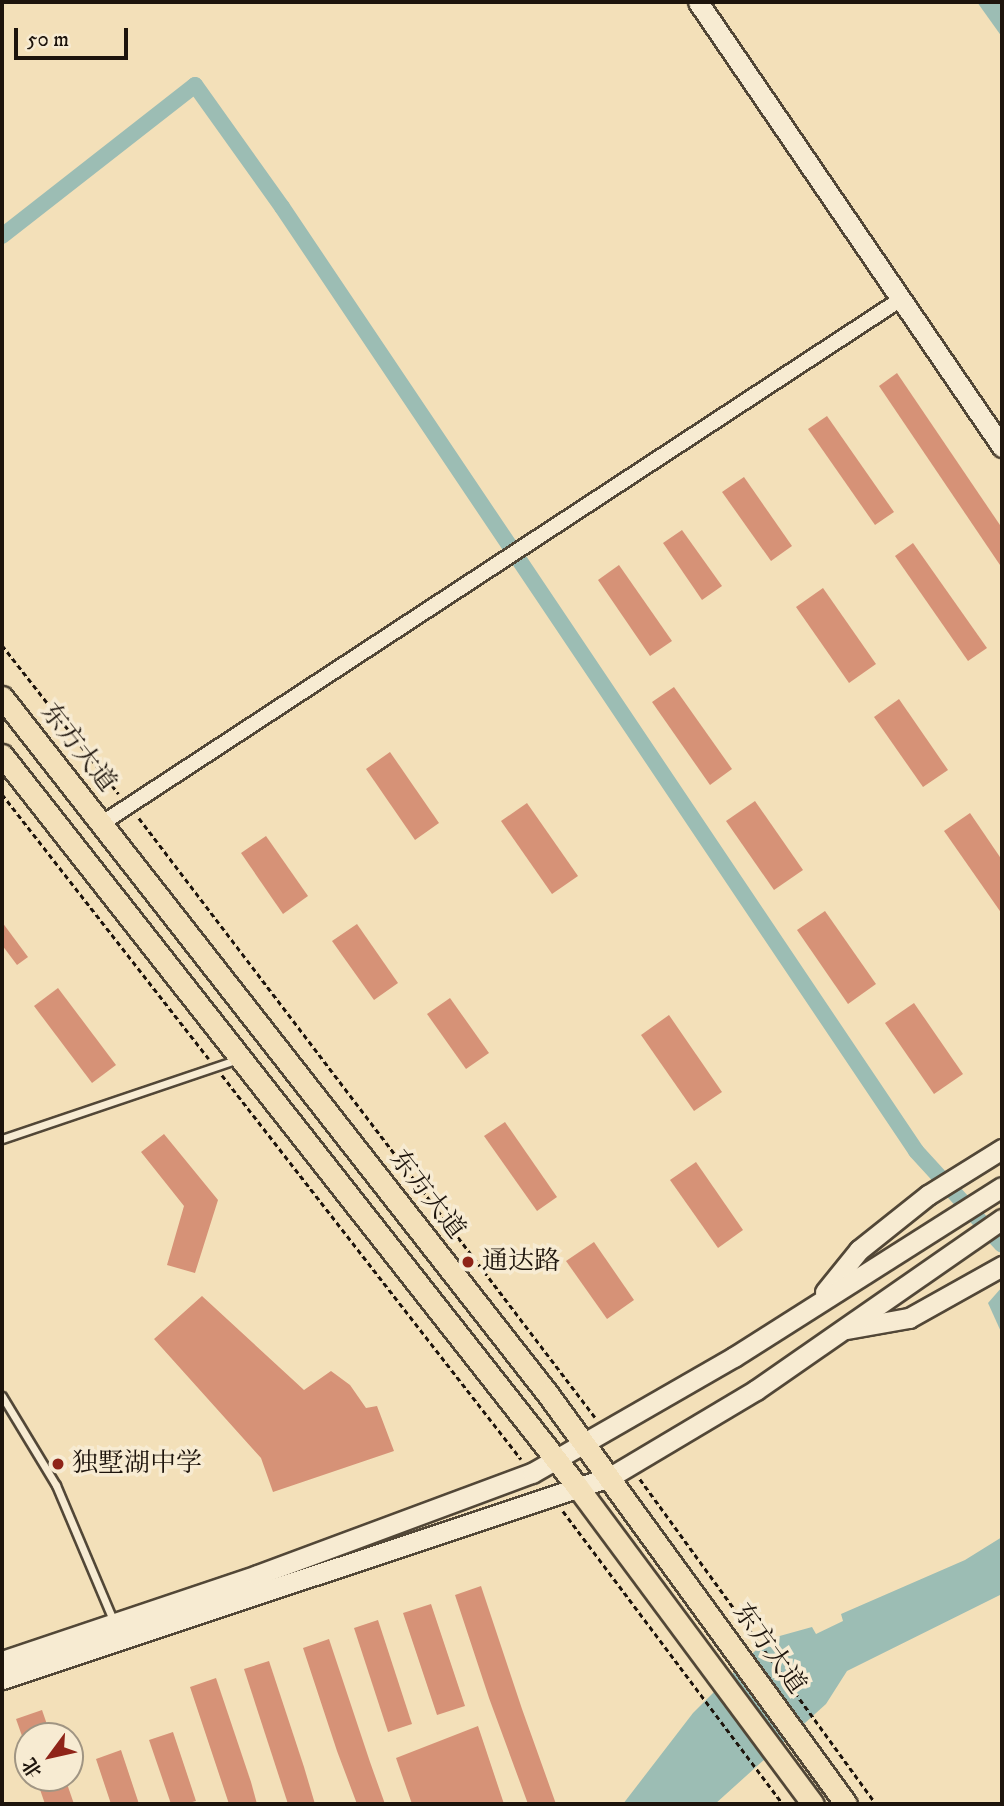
<!DOCTYPE html>
<html>
<head>
<meta charset="utf-8">
<style>
	body { margin:0 }
	#map { position:relative; width:1004px; height:1806px; overflow:hidden; background:#f3e0b9; font-family:"IM FELL DW Pica","Noto Serif SC",serif }
	div>[style] { position:absolute }
	.water>* { inset:0; background:#9cbdb4 }
	.canal>* { height:16px; margin:-8px; padding:0 8px; transform-origin:8px; border-radius:8px; background:#9cbdb4 }
	.building>* { inset:0; background:#d69277 }
	.path>* { height:2.5px; margin-top:-1.25px; transform-origin:0; background:repeating-linear-gradient(90deg,#1d140c 0 5px,transparent 0 8.5px) }
	.roads { filter:drop-shadow(2px 0 #524737) drop-shadow(-2px 0 #524737) drop-shadow(0 2px #524737) drop-shadow(0 -2px #524737) }
	.lane>* { height:7px; margin:-3.5px; padding:0 3.5px; transform-origin:3.5px; border-radius:3.5px; background:#f7ebd2 }
	.street>* { height:14px; margin:-7px; padding:0 7px; transform-origin:7px; border-radius:7px; background:#f7ebd2 }
	.secondary>* { height:19px; margin:-9.5px; padding:0 9.5px; transform-origin:9.5px; border-radius:9.5px; background:#f7ebd2 }
	.primary>* { height:21px; margin:-10.5px; padding:0 10.5px; transform-origin:10.5px; border-radius:10.5px; background:#f3e0b9 }
	.dots>* { width:19px; height:19px; translate:-50% -50%; box-sizing:border-box; border:4px solid #f7ebd2; border-radius:50% }
	span { translate:-50% -50%; white-space:nowrap; text-align:center; line-height:1.15; -webkit-text-stroke:7px #f7ebd2; paint-order:stroke }
	.street-label { font-size:26px; color:#1d140c }
	.poi-label { font-size:26px; color:#1d140c }
	.left { translate:0 -50%; text-align:left }
	.frame { position:absolute; inset:0; border:4px solid #1d140c; pointer-events:none }
	.north { position:absolute; left:14px; top:1722px; width:70px; height:70px; box-sizing:border-box; background:#f7ebd2; border:2px solid #a09583; border-radius:50%; rotate:237deg; font-size:19px; font-weight:700; line-height:28px; text-align:center; color:#1d140c }
	.north::after { content:''; display:block; margin:auto; width:24px; height:32px; background:#8f2418; clip-path:polygon(50% 0,100% 100%,50% 72%,0 100%) }
	.scale { position:absolute; left:14px; top:28px; width:114px; height:32px; box-sizing:border-box; border:4px solid #1d140c; border-top:0; padding-left:9px; font-size:21px; line-height:24px; white-space:nowrap; color:#1d140c; -webkit-text-stroke:5px #f7ebd2; paint-order:stroke }
</style>
</head>
<body>
<div id="map">
	<div class="water">
		<i style="clip-path:polygon(977px 2px,1002px 2px,1002px 37px)"></i>
		<i style="clip-path:polygon(1002px 1287px,1002px 1334px,988px 1303px)"></i>
		<i style="clip-path:polygon(1002px 1537px,1002px 1594px,847px 1671px,826px 1704px,715px 1804px,623px 1804px,693px 1713px,756px 1650px,776px 1637px,812px 1627px,816px 1634px,843px 1621px,841px 1614px,965px 1560px)"></i>
	</div>
	<div class="canal">
		<i style="left:2px;top:236px;width:245px;rotate:-38deg"></i>
		<i style="left:195px;top:85px;width:150px;rotate:54.5deg"></i>
		<i style="left:282px;top:207px;width:1137px;rotate:56.11deg"></i>
		<i style="left:916px;top:1151px;width:127px;rotate:47.5deg"></i>
	</div>
	<div class="building">
		<i style="clip-path:polygon(897px 373px,1002px 528px,1002px 568px,879px 386px)"></i>
		<i style="clip-path:polygon(827px 416px,894px 512px,875px 525px,808px 429px)"></i>
		<i style="clip-path:polygon(744px 477px,792px 546px,771px 561px,722px 492px)"></i>
		<i style="clip-path:polygon(682px 530px,722px 586px,702px 600px,663px 543px)"></i>
		<i style="clip-path:polygon(913px 543px,987px 648px,968px 661px,895px 556px)"></i>
		<i style="clip-path:polygon(619px 565px,672px 641px,650px 656px,598px 580px)"></i>
		<i style="clip-path:polygon(823px 588px,876px 664px,849px 683px,796px 607px)"></i>
		<i style="clip-path:polygon(674px 687px,732px 769px,710px 785px,652px 702px)"></i>
		<i style="clip-path:polygon(899px 699px,948px 770px,923px 787px,874px 717px)"></i>
		<i style="clip-path:polygon(390px 752px,439px 823px,415px 840px,366px 769px)"></i>
		<i style="clip-path:polygon(755px 801px,803px 870px,774px 890px,726px 821px)"></i>
		<i style="clip-path:polygon(527px 803px,578px 876px,552px 894px,501px 821px)"></i>
		<i style="clip-path:polygon(970px 813px,1002px 860px,1002px 914px,944px 831px)"></i>
		<i style="clip-path:polygon(266px 836px,308px 896px,283px 914px,241px 853px)"></i>
		<i style="clip-path:polygon(825px 911px,876px 984px,848px 1004px,797px 930px)"></i>
		<i style="clip-path:polygon(2px 922px,28px 957px,17px 965px,2px 945px)"></i>
		<i style="clip-path:polygon(357px 924px,398px 983px,374px 1000px,332px 941px)"></i>
		<i style="clip-path:polygon(58px 988px,116px 1065px,92px 1083px,34px 1006px)"></i>
		<i style="clip-path:polygon(450px 998px,489px 1053px,466px 1069px,427px 1014px)"></i>
		<i style="clip-path:polygon(914px 1003px,963px 1074px,934px 1094px,885px 1023px)"></i>
		<i style="clip-path:polygon(669px 1015px,722px 1092px,694px 1111px,641px 1035px)"></i>
		<i style="clip-path:polygon(505px 1122px,557px 1197px,537px 1211px,484px 1136px)"></i>
		<i style="clip-path:polygon(164px 1134px,218px 1200px,195px 1273px,167px 1265px,184px 1206px,141px 1152px)"></i>
		<i style="clip-path:polygon(696px 1162px,743px 1230px,718px 1248px,670px 1180px)"></i>
		<i style="clip-path:polygon(594px 1242px,634px 1300px,607px 1319px,566px 1261px)"></i>
		<i style="clip-path:polygon(202px 1296px,304px 1390px,331px 1371px,350px 1385px,366px 1408px,377px 1406px,394px 1451px,273px 1492px,261px 1458px,154px 1339px)"></i>
		<i style="clip-path:polygon(481px 1586px,522px 1709px,556px 1804px,528px 1804px,489px 1698px,455px 1595px)"></i>
		<i style="clip-path:polygon(431px 1604px,465px 1706px,437px 1715px,403px 1613px)"></i>
		<i style="clip-path:polygon(378px 1620px,412px 1724px,388px 1732px,354px 1628px)"></i>
		<i style="clip-path:polygon(329px 1639px,370px 1762px,385px 1804px,357px 1804px,337px 1751px,303px 1648px)"></i>
		<i style="clip-path:polygon(269px 1661px,304px 1767px,315px 1804px,288px 1804px,244px 1669px)"></i>
		<i style="clip-path:polygon(216px 1678px,251px 1782px,257px 1804px,229px 1804px,190px 1687px)"></i>
		<i style="clip-path:polygon(42px 1710px,51px 1736px,22px 1736px,16px 1719px)"></i>
		<i style="clip-path:polygon(478px 1726px,504px 1804px,412px 1804px,396px 1758px)"></i>
		<i style="clip-path:polygon(173px 1732px,196px 1801px,185px 1804px,171px 1804px,149px 1740px)"></i>
		<i style="clip-path:polygon(121px 1750px,139px 1804px,111px 1804px,96px 1759px)"></i>
		<i style="clip-path:polygon(36px 1778px,65px 1778px,74px 1804px,45px 1804px)"></i>
	</div>
	<div class="path">
		<i style="left:2px;top:645px;width:189px;rotate:51.9deg"></i>
		<i style="left:2px;top:794px;width:336px;rotate:52deg"></i>
		<i style="left:139px;top:818px;width:753px;rotate:52.72deg"></i>
		<i style="left:222px;top:1075px;width:487px;rotate:52.1deg"></i>
		<i style="left:640px;top:1479px;width:402px;rotate:54deg"></i>
		<i style="left:563px;top:1511px;width:366px;rotate:53.1deg"></i>
	</div>
	<div class="roads">
		<div class="lane">
			<i style="left:2px;top:1139px;width:250px;rotate:-18.7deg"></i>
			<i style="left:2px;top:1396px;width:104px;rotate:58.8deg"></i>
			<i style="left:56px;top:1485px;width:147px;rotate:67.1deg"></i>
		</div>
		<div class="street">
			<i style="left:101px;top:824px;width:957px;rotate:-33.27deg"></i>
		</div>
		<div class="secondary">
			<i style="left:698px;top:2px;width:539px;rotate:55.66deg"></i>
			<i style="left:825px;top:1292px;width:54px;rotate:-51deg"></i>
			<i style="left:859px;top:1250px;width:88px;rotate:-38.6deg"></i>
			<i style="left:928px;top:1195px;width:87px;rotate:-31.9deg"></i>
			<i style="left:847px;top:1329px;width:63px;rotate:-10.1deg"></i>
			<i style="left:909px;top:1318px;width:107px;rotate:-29.2deg"></i>
			<i style="left:2px;top:1661px;width:269px;rotate:-18.6deg"></i>
			<i style="left:257px;top:1575px;width:293px;rotate:-20.4deg"></i>
			<i style="left:532px;top:1473px;width:233px;rotate:-29.9deg"></i>
			<i style="left:734px;top:1357px;width:317px;rotate:-32.4deg"></i>
			<i style="left:2px;top:1679px;width:641px;rotate:-18.38deg"></i>
			<i style="left:610px;top:1477px;width:170px;rotate:-30.8deg"></i>
			<i style="left:756px;top:1390px;width:300px;rotate:-34.8deg"></i>
		</div>
		<div class="primary">
			<i style="left:2px;top:697px;width:884px;rotate:51.94deg"></i>
			<i style="left:547px;top:1393px;width:508px;rotate:53.96deg"></i>
			<i style="left:2px;top:755px;width:929px;rotate:51.82deg"></i>
			<i style="left:576px;top:1485px;width:397px;rotate:53.4deg"></i>
		</div>
	</div>
	<div class="dots">
		<i style="left:468px;top:1262px;background:#8f2418"></i>
		<i style="left:58px;top:1464px;background:#8f2418"></i>
	</div>
	<div class="street-label">
		<span style="left:78px;top:748px;rotate:52deg">东方大道</span>
		<span style="left:427px;top:1195px;rotate:52deg">东方大道</span>
		<span style="left:769px;top:1649px;rotate:54deg">东方大道</span>
	</div>
	<div class="poi-label">
		<span class="left" style="left:482px;top:1262px">通达路</span>
		<span class="left" style="left:72px;top:1464px">独墅湖中学</span>
	</div>
	<div class="frame"></div>
	<div class="north">北</div>
	<div class="scale">50 m</div>
</div>
</body>
</html>
